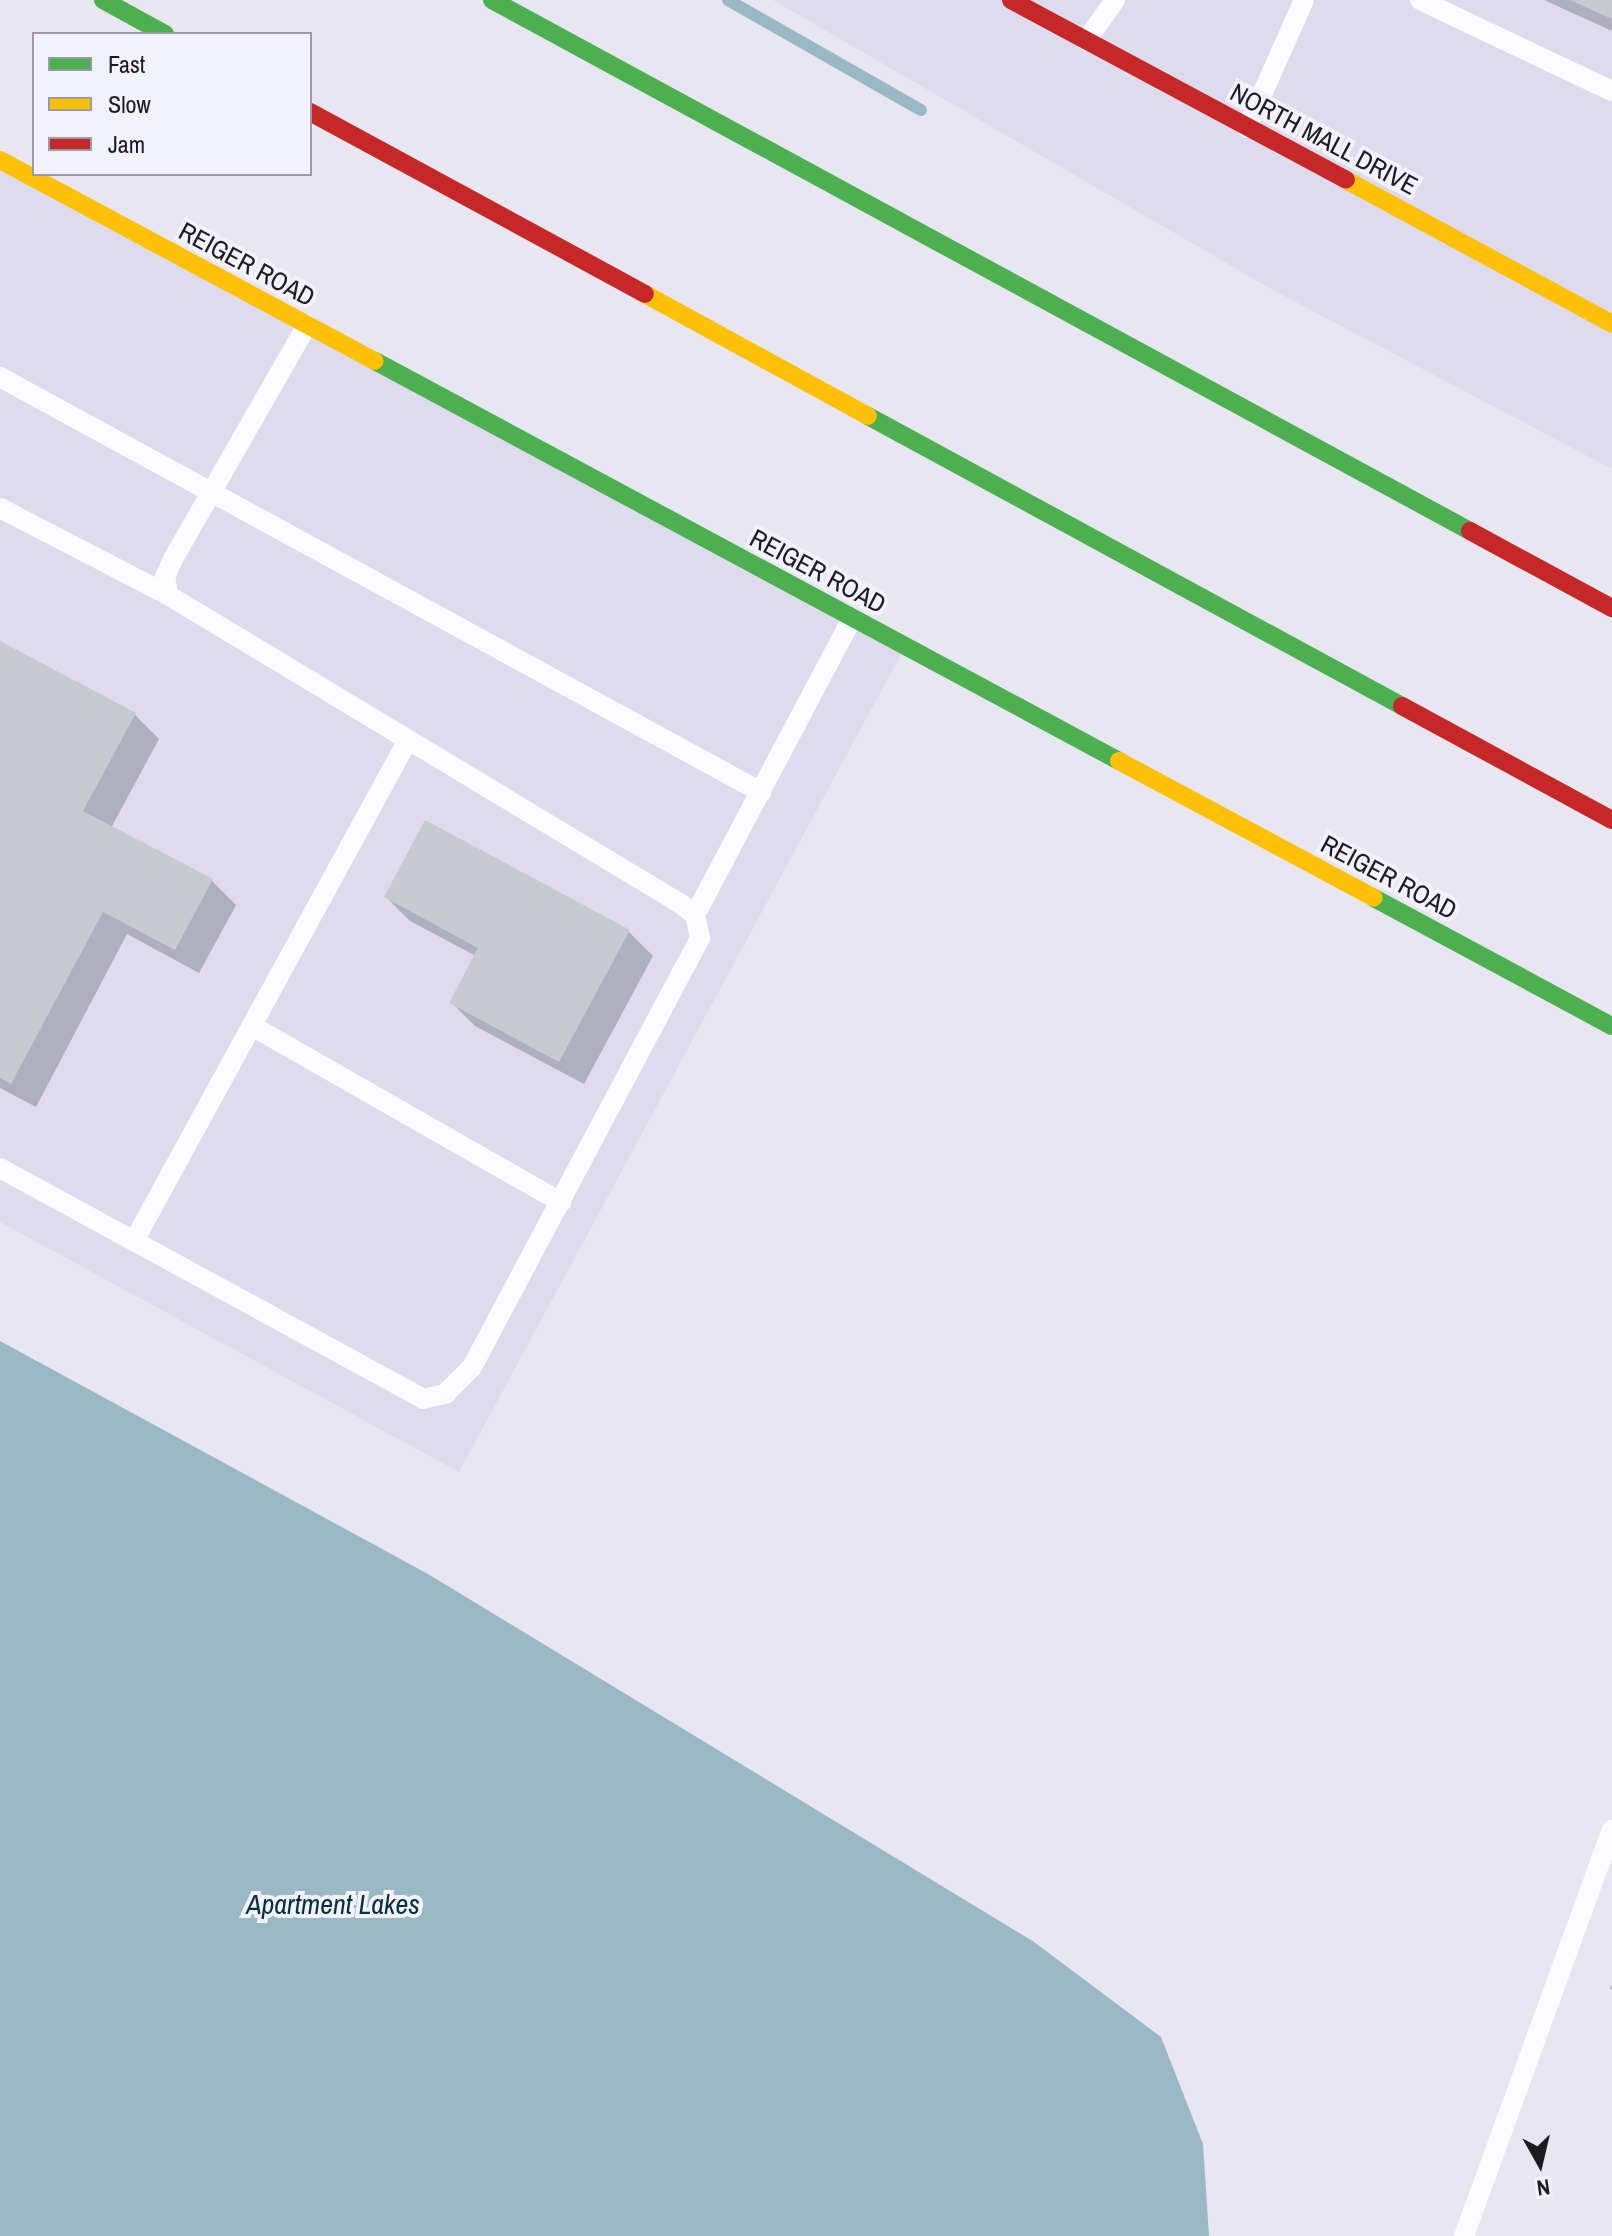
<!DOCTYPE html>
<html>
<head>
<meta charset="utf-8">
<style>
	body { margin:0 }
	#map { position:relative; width:1612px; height:2236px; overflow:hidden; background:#e8e6f0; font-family:"Archivo Narrow",sans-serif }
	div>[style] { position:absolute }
	.built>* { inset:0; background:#dddbed }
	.water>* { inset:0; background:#9bb8c7 }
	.shadow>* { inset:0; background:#0003 }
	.stream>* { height:12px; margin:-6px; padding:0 6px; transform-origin:6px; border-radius:6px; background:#9bb8c7 }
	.building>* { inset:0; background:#c8c9d1 }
	.path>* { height:5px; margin-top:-2.5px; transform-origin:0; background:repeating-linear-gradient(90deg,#c7c7c9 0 4px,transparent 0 8px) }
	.lane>* { height:20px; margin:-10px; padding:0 10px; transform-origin:10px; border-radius:10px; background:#fcfbfd }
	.fast>* { height:18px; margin:-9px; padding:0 9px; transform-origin:9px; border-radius:9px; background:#4caf50 }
	.slow>* { height:18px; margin:-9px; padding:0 9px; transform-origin:9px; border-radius:9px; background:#ffc107 }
	.jam>* { height:18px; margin:-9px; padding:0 9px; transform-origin:9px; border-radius:9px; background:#c62828 }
	span { translate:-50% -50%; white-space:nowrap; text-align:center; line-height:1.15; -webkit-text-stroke:8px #f2f1fe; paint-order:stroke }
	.street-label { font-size:26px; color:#1b1b20 }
	.water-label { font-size:28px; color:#07303d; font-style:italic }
	.legend { position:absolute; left:32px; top:32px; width:280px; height:144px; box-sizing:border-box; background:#f2f1fe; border:2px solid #9c9ba5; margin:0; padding:10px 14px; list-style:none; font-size:24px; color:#1b1b20 }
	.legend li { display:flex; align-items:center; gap:16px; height:40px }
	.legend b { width:40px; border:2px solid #9c9ba5 }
	.north { position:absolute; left:1500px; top:2124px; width:80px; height:80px; -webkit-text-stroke:6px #f2f1fe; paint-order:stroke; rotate:172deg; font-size:22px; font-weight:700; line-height:32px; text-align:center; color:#1b1b20 }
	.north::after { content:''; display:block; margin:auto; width:28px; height:36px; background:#1b1b20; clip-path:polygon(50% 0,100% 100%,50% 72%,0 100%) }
</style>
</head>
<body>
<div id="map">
	<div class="built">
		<i style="clip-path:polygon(773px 0,1612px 0,1612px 469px,1273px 290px)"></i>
		<i style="clip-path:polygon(0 160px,905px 647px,459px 1472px,0 1222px)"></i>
	</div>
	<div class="water">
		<i style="clip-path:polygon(0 1341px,428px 1574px,1034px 1942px,1161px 2037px,1203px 2144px,1209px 2236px,0 2236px)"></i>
	</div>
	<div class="shadow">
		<i style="clip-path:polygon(1544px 0,1612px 0,1612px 31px)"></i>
		<i style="clip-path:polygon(0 644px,135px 715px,159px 739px,111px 828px,212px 881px,236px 905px,199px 973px,127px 934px,36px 1107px,0 1088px)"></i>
		<i style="clip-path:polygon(386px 897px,629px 932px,653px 956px,584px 1084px,475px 1026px,451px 1002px,476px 956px,410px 921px)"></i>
	</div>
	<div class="stream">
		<i style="left:728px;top:0;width:222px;rotate:29.7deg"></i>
	</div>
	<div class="building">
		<i style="clip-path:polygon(1570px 0,1612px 0,1612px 19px)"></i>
		<i style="clip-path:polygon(0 641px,136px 713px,83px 811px,213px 879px,175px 950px,103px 912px,11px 1084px,0 1078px)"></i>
		<i style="clip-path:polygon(425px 820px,630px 930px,559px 1062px,449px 1003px,478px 948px,384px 897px)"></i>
	</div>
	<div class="path">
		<i style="left:1612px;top:1985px;width:4px;rotate:90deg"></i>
	</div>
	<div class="lane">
		<i style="left:1420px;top:0;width:212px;rotate:25.4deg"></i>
		<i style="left:1086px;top:41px;width:50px;rotate:-54.7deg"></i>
		<i style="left:1247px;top:128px;width:140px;rotate:-66deg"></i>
		<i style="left:0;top:377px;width:867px;rotate:28.61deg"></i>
		<i style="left:0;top:508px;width:189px;rotate:27.4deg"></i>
		<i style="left:695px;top:915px;width:336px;rotate:-62.1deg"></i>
		<i style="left:252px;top:1026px;width:356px;rotate:29.7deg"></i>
		<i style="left:0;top:1168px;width:482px;rotate:28.6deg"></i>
		<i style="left:423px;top:1399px;width:23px;rotate:-13deg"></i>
		<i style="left:445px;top:1394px;width:38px;rotate:-45deg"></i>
		<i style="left:472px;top:1367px;width:486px;rotate:-62deg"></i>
		<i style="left:700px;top:938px;width:24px;rotate:-102deg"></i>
		<i style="left:695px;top:915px;width:18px;rotate:-142deg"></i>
		<i style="left:681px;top:904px;width:599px;rotate:-148.94deg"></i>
		<i style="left:168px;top:595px;width:18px;rotate:-99deg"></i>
		<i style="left:165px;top:577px;width:20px;rotate:-66deg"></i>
		<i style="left:173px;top:559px;width:270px;rotate:-60.2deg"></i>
		<i style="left:134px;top:1241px;width:571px;rotate:-61.33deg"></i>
		<i style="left:1464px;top:2236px;width:432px;rotate:-70deg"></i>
	</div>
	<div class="fast">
		<i style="left:103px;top:0;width:71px;rotate:28.7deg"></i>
		<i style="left:492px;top:0;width:1113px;rotate:28.5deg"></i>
		<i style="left:375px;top:361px;width:845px;rotate:28.26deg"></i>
		<i style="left:868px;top:416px;width:608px;rotate:28.51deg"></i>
		<i style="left:1374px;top:898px;width:270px;rotate:28.3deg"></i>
	</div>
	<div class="slow">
		<i style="left:0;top:160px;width:425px;rotate:28.2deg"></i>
		<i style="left:1346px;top:180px;width:302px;rotate:28.4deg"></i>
		<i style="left:645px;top:294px;width:254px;rotate:28.7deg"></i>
		<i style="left:1119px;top:761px;width:289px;rotate:28.2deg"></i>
	</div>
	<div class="jam">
		<i style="left:1011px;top:0;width:380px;rotate:28.2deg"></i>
		<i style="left:310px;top:112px;width:381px;rotate:28.5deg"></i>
		<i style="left:1470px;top:531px;width:162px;rotate:28.5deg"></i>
		<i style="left:1402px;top:706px;width:239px;rotate:28.5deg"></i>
	</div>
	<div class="street-label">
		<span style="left:1324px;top:139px;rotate:28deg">NORTH MALL DRIVE</span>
		<span style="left:247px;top:264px;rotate:28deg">REIGER ROAD</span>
		<span style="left:818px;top:571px;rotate:28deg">REIGER ROAD</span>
		<span style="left:1389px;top:877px;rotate:28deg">REIGER ROAD</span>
	</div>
	<div class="water-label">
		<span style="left:333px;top:1904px">Apartment Lakes</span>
	</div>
	<ul class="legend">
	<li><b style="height:10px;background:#4caf50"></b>Fast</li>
	<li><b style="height:10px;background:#ffc107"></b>Slow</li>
	<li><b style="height:10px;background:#c62828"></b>Jam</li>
	</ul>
	<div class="north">N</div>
</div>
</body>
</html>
